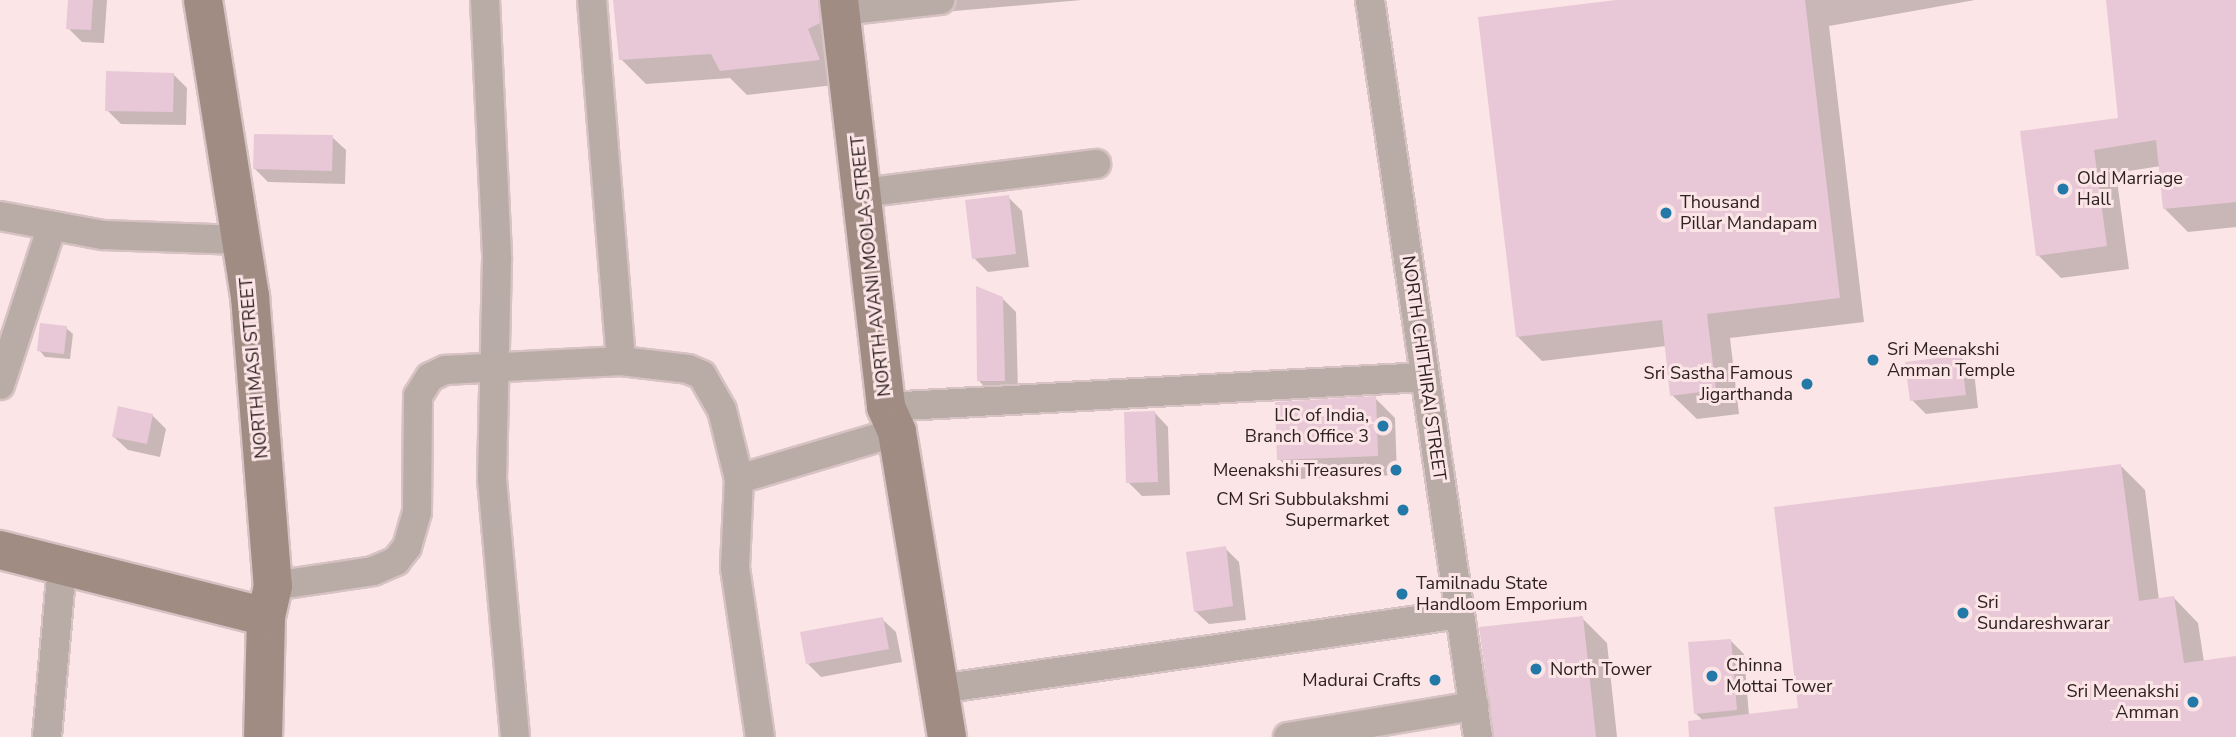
<!DOCTYPE html>
<html>
<head>
<meta charset="utf-8">
<style>
	body { margin:0 }
	#map { position:relative; width:2236px; height:737px; overflow:hidden; background:#fce5e6; font-family:"Nunito Sans",sans-serif }
	div>[style] { position:absolute }
	.shadow>* { inset:0; background:#0003 }
	.building>* { inset:0; background:#e8c8d7 }
	.roads { filter:drop-shadow(2px 0 #d7c2c3) drop-shadow(-2px 0 #d7c2c3) drop-shadow(0 2px #d7c2c3) drop-shadow(0 -2px #d7c2c3) }
	.street>* { height:28px; margin:-14px; padding:0 14px; transform-origin:14px; border-radius:14px; background:#b9aba5 }
	.secondary>* { height:38px; margin:-19px; padding:0 19px; transform-origin:19px; border-radius:19px; background:#a08c83 }
	.dots>* { width:19px; height:19px; translate:-50% -50%; box-sizing:border-box; border:4px solid #fce5e6; border-radius:50% }
	span { translate:-50% -50%; white-space:nowrap; text-align:center; line-height:1.15; -webkit-text-stroke:6px #fce5e6; paint-order:stroke }
	.poi-label { font-size:18px; color:#2e2121 }
	.left { translate:0 -50%; text-align:left }
	.right { translate:-100% -50%; text-align:right }
	.street-label { font-size:18px; color:#2e2121 }
</style>
</head>
<body>
<div id="map">
	<div class="shadow">
		<i style="clip-path:polygon(70px 0,107px 0,104px 43px,82px 42px,68px 28px)"></i>
		<i style="clip-path:polygon(615px 0,1082px 0,885px 17px,862px 2px,843px 84px,747px 95px,730px 78px,646px 84px,621px 59px)"></i>
		<i style="clip-path:polygon(1630px 0,1975px 0,1829px 26px,1864px 322px,1730px 338px,1739px 414px,1697px 419px,1672px 395px,1666px 346px,1542px 361px,1518px 337px)"></i>
		<i style="clip-path:polygon(2108px 0,2236px 0,2236px 227px,2188px 232px,2164px 208px,2161px 166px,2116px 173px,2129px 269px,2061px 278px,2038px 255px,2022px 133px,2120px 119px)"></i>
		<i style="clip-path:polygon(173px 74px,187px 88px,186px 125px,121px 124px,107px 110px)"></i>
		<i style="clip-path:polygon(332px 137px,346px 150px,345px 184px,268px 182px,255px 169px)"></i>
		<i style="clip-path:polygon(1008px 197px,1022px 211px,1029px 267px,988px 272px,974px 258px)"></i>
		<i style="clip-path:polygon(1002px 298px,1016px 312px,1018px 394px,992px 394px,979px 381px)"></i>
		<i style="clip-path:polygon(66px 328px,73px 334px,70px 359px,45px 357px,39px 350px)"></i>
		<i style="clip-path:polygon(1960px 357px,1974px 371px,1978px 408px,1926px 414px,1912px 400px)"></i>
		<i style="clip-path:polygon(1375px 398px,1395px 418px,1397px 475px,1299px 479px,1279px 459px)"></i>
		<i style="clip-path:polygon(1155px 413px,1168px 427px,1170px 495px,1142px 496px,1128px 482px)"></i>
		<i style="clip-path:polygon(152px 415px,166px 429px,160px 457px,128px 450px,114px 437px)"></i>
		<i style="clip-path:polygon(2121px 466px,2145px 490px,2159px 600px,2174px 598px,2198px 623px,2204px 662px,2236px 658px,2236px 737px,1721px 737px,1695px 713px,1731px 641px,1744px 654px,1749px 716px,1800px 709px)"></i>
		<i style="clip-path:polygon(1225px 548px,1239px 562px,1246px 620px,1209px 624px,1195px 611px)"></i>
		<i style="clip-path:polygon(1582px 618px,1607px 643px,1617px 737px,1492px 737px,1481px 629px)"></i>
		<i style="clip-path:polygon(882px 619px,896px 632px,902px 662px,821px 677px,808px 664px)"></i>
	</div>
	<div class="building">
		<i style="clip-path:polygon(68px 0,93px 0,91px 30px,66px 29px)"></i>
		<i style="clip-path:polygon(613px 0,818px 0,820px 23px,808px 29px,820px 60px,720px 71px,711px 54px,619px 60px)"></i>
		<i style="clip-path:polygon(1616px 0,1805px 0,1840px 298px,1707px 314px,1716px 390px,1670px 396px,1662px 320px,1516px 337px,1478px 17px)"></i>
		<i style="clip-path:polygon(2106px 0,2236px 0,2236px 202px,2163px 209px,2156px 140px,2094px 150px,2107px 246px,2036px 256px,2020px 131px,2118px 118px)"></i>
		<i style="clip-path:polygon(106px 71px,174px 73px,173px 112px,105px 111px)"></i>
		<i style="clip-path:polygon(254px 134px,333px 135px,332px 171px,253px 169px)"></i>
		<i style="clip-path:polygon(1009px 195px,1016px 254px,972px 259px,965px 200px)"></i>
		<i style="clip-path:polygon(976px 286px,1003px 297px,1005px 381px,977px 381px)"></i>
		<i style="clip-path:polygon(40px 323px,67px 326px,64px 354px,37px 351px)"></i>
		<i style="clip-path:polygon(1961px 355px,1966px 395px,1910px 401px,1905px 362px)"></i>
		<i style="clip-path:polygon(1376px 396px,1378px 456px,1277px 460px,1275px 402px)"></i>
		<i style="clip-path:polygon(118px 406px,153px 414px,147px 444px,112px 437px)"></i>
		<i style="clip-path:polygon(1155px 411px,1158px 482px,1126px 483px,1124px 412px)"></i>
		<i style="clip-path:polygon(2121px 464px,2139px 601px,2174px 596px,2184px 663px,2236px 656px,2236px 737px,1689px 737px,1688px 721px,1798px 708px,1774px 507px)"></i>
		<i style="clip-path:polygon(1226px 546px,1233px 606px,1194px 612px,1186px 552px)"></i>
		<i style="clip-path:polygon(1583px 616px,1596px 737px,1494px 737px,1479px 627px)"></i>
		<i style="clip-path:polygon(883px 617px,889px 649px,806px 664px,800px 632px)"></i>
		<i style="clip-path:polygon(1731px 639px,1737px 710px,1694px 714px,1688px 642px)"></i>
	</div>
	<div class="roads">
		<div class="street">
			<i style="left:485px;top:0;width:259px;rotate:87.3deg"></i>
			<i style="left:497px;top:259px;width:220px;rotate:91.3deg"></i>
			<i style="left:492px;top:479px;width:259px;rotate:84.9deg"></i>
			<i style="left:592px;top:0;width:362px;rotate:85.4deg"></i>
			<i style="left:1370px;top:0;width:745px;rotate:81.66deg"></i>
			<i style="left:842px;top:11px;width:99px;rotate:-6.4deg"></i>
			<i style="left:863px;top:193px;width:235px;rotate:-7.1deg"></i>
			<i style="left:0;top:216px;width:105px;rotate:10.5deg"></i>
			<i style="left:103px;top:235px;width:137px;rotate:2.1deg"></i>
			<i style="left:0;top:385px;width:167px;rotate:-71.9deg"></i>
			<i style="left:886px;top:407px;width:540px;rotate:-3.19deg"></i>
			<i style="left:739px;top:479px;width:165px;rotate:-16.6deg"></i>
			<i style="left:273px;top:586px;width:101px;rotate:-8.5deg"></i>
			<i style="left:373px;top:571px;width:25px;rotate:-23deg"></i>
			<i style="left:396px;top:561px;width:18px;rotate:-52deg"></i>
			<i style="left:407px;top:547px;width:36px;rotate:-74deg"></i>
			<i style="left:417px;top:512px;width:116px;rotate:-89.5deg"></i>
			<i style="left:418px;top:396px;width:22px;rotate:-58deg"></i>
			<i style="left:430px;top:377px;width:17px;rotate:-25deg"></i>
			<i style="left:445px;top:370px;width:176px;rotate:-2.9deg"></i>
			<i style="left:621px;top:361px;width:67px;rotate:6.8deg"></i>
			<i style="left:688px;top:369px;width:15px;rotate:23deg"></i>
			<i style="left:702px;top:375px;width:40px;rotate:60.3deg"></i>
			<i style="left:722px;top:410px;width:71px;rotate:76.2deg"></i>
			<i style="left:739px;top:479px;width:89px;rotate:92.6deg"></i>
			<i style="left:735px;top:568px;width:171px;rotate:81.6deg"></i>
			<i style="left:940px;top:689px;width:525px;rotate:-8.21deg"></i>
			<i style="left:47px;top:737px;width:172px;rotate:-85deg"></i>
			<i style="left:1288px;top:737px;width:189px;rotate:-9.5deg"></i>
		</div>
		<div class="secondary">
			<i style="left:203px;top:0;width:300px;rotate:81deg"></i>
			<i style="left:250px;top:296px;width:291px;rotate:85.5deg"></i>
			<i style="left:273px;top:586px;width:32px;rotate:103deg"></i>
			<i style="left:266px;top:617px;width:120px;rotate:91.4deg"></i>
			<i style="left:839px;top:0;width:410px;rotate:83.4deg"></i>
			<i style="left:886px;top:407px;width:27px;rotate:66deg"></i>
			<i style="left:897px;top:432px;width:309px;rotate:80.7deg"></i>
			<i style="left:0;top:550px;width:274px;rotate:14.1deg"></i>
		</div>
	</div>
	<div class="dots">
		<i style="left:2063px;top:189px;background:#2279a8"></i>
		<i style="left:1666px;top:213px;background:#2279a8"></i>
		<i style="left:1873px;top:360px;background:#2279a8"></i>
		<i style="left:1807px;top:384px;background:#2279a8"></i>
		<i style="left:1383px;top:426px;background:#2279a8"></i>
		<i style="left:1396px;top:470px;background:#2279a8"></i>
		<i style="left:1403px;top:510px;background:#2279a8"></i>
		<i style="left:1402px;top:594px;background:#2279a8"></i>
		<i style="left:1963px;top:613px;background:#2279a8"></i>
		<i style="left:1536px;top:669px;background:#2279a8"></i>
		<i style="left:1712px;top:676px;background:#2279a8"></i>
		<i style="left:1435px;top:680px;background:#2279a8"></i>
		<i style="left:2193px;top:702px;background:#2279a8"></i>
	</div>
	<div class="poi-label">
		<span class="left" style="left:2077px;top:189px">Old Marriage<br>Hall</span>
		<span class="left" style="left:1680px;top:213px">Thousand<br>Pillar Mandapam</span>
		<span class="left" style="left:1887px;top:360px">Sri Meenakshi<br>Amman Temple</span>
		<span class="right" style="left:1793px;top:384px">Sri Sastha Famous<br>Jigarthanda</span>
		<span class="right" style="left:1369px;top:426px">LIC of India,<br>Branch Office 3</span>
		<span class="right" style="left:1382px;top:470px">Meenakshi Treasures</span>
		<span class="right" style="left:1389px;top:510px">CM Sri Subbulakshmi<br>Supermarket</span>
		<span class="left" style="left:1416px;top:594px">Tamilnadu State<br>Handloom Emporium</span>
		<span class="left" style="left:1977px;top:613px">Sri<br>Sundareshwarar</span>
		<span class="left" style="left:1726px;top:676px">Chinna<br>Mottai Tower</span>
		<span class="left" style="left:1550px;top:669px">North Tower</span>
		<span class="right" style="left:1421px;top:680px">Madurai Crafts</span>
		<span class="right" style="left:2179px;top:702px">Sri Meenakshi<br>Amman</span>
	</div>
	<div class="street-label">
		<span style="left:871px;top:266px;rotate:-96deg">NORTH AVANI MOOLA STREET</span>
		<span style="left:254px;top:368px;rotate:-95deg">NORTH MASI STREET</span>
		<span style="left:1424px;top:368px;rotate:82deg">NORTH CHITHIRAI STREET</span>
	</div>
</div>
</body>
</html>
